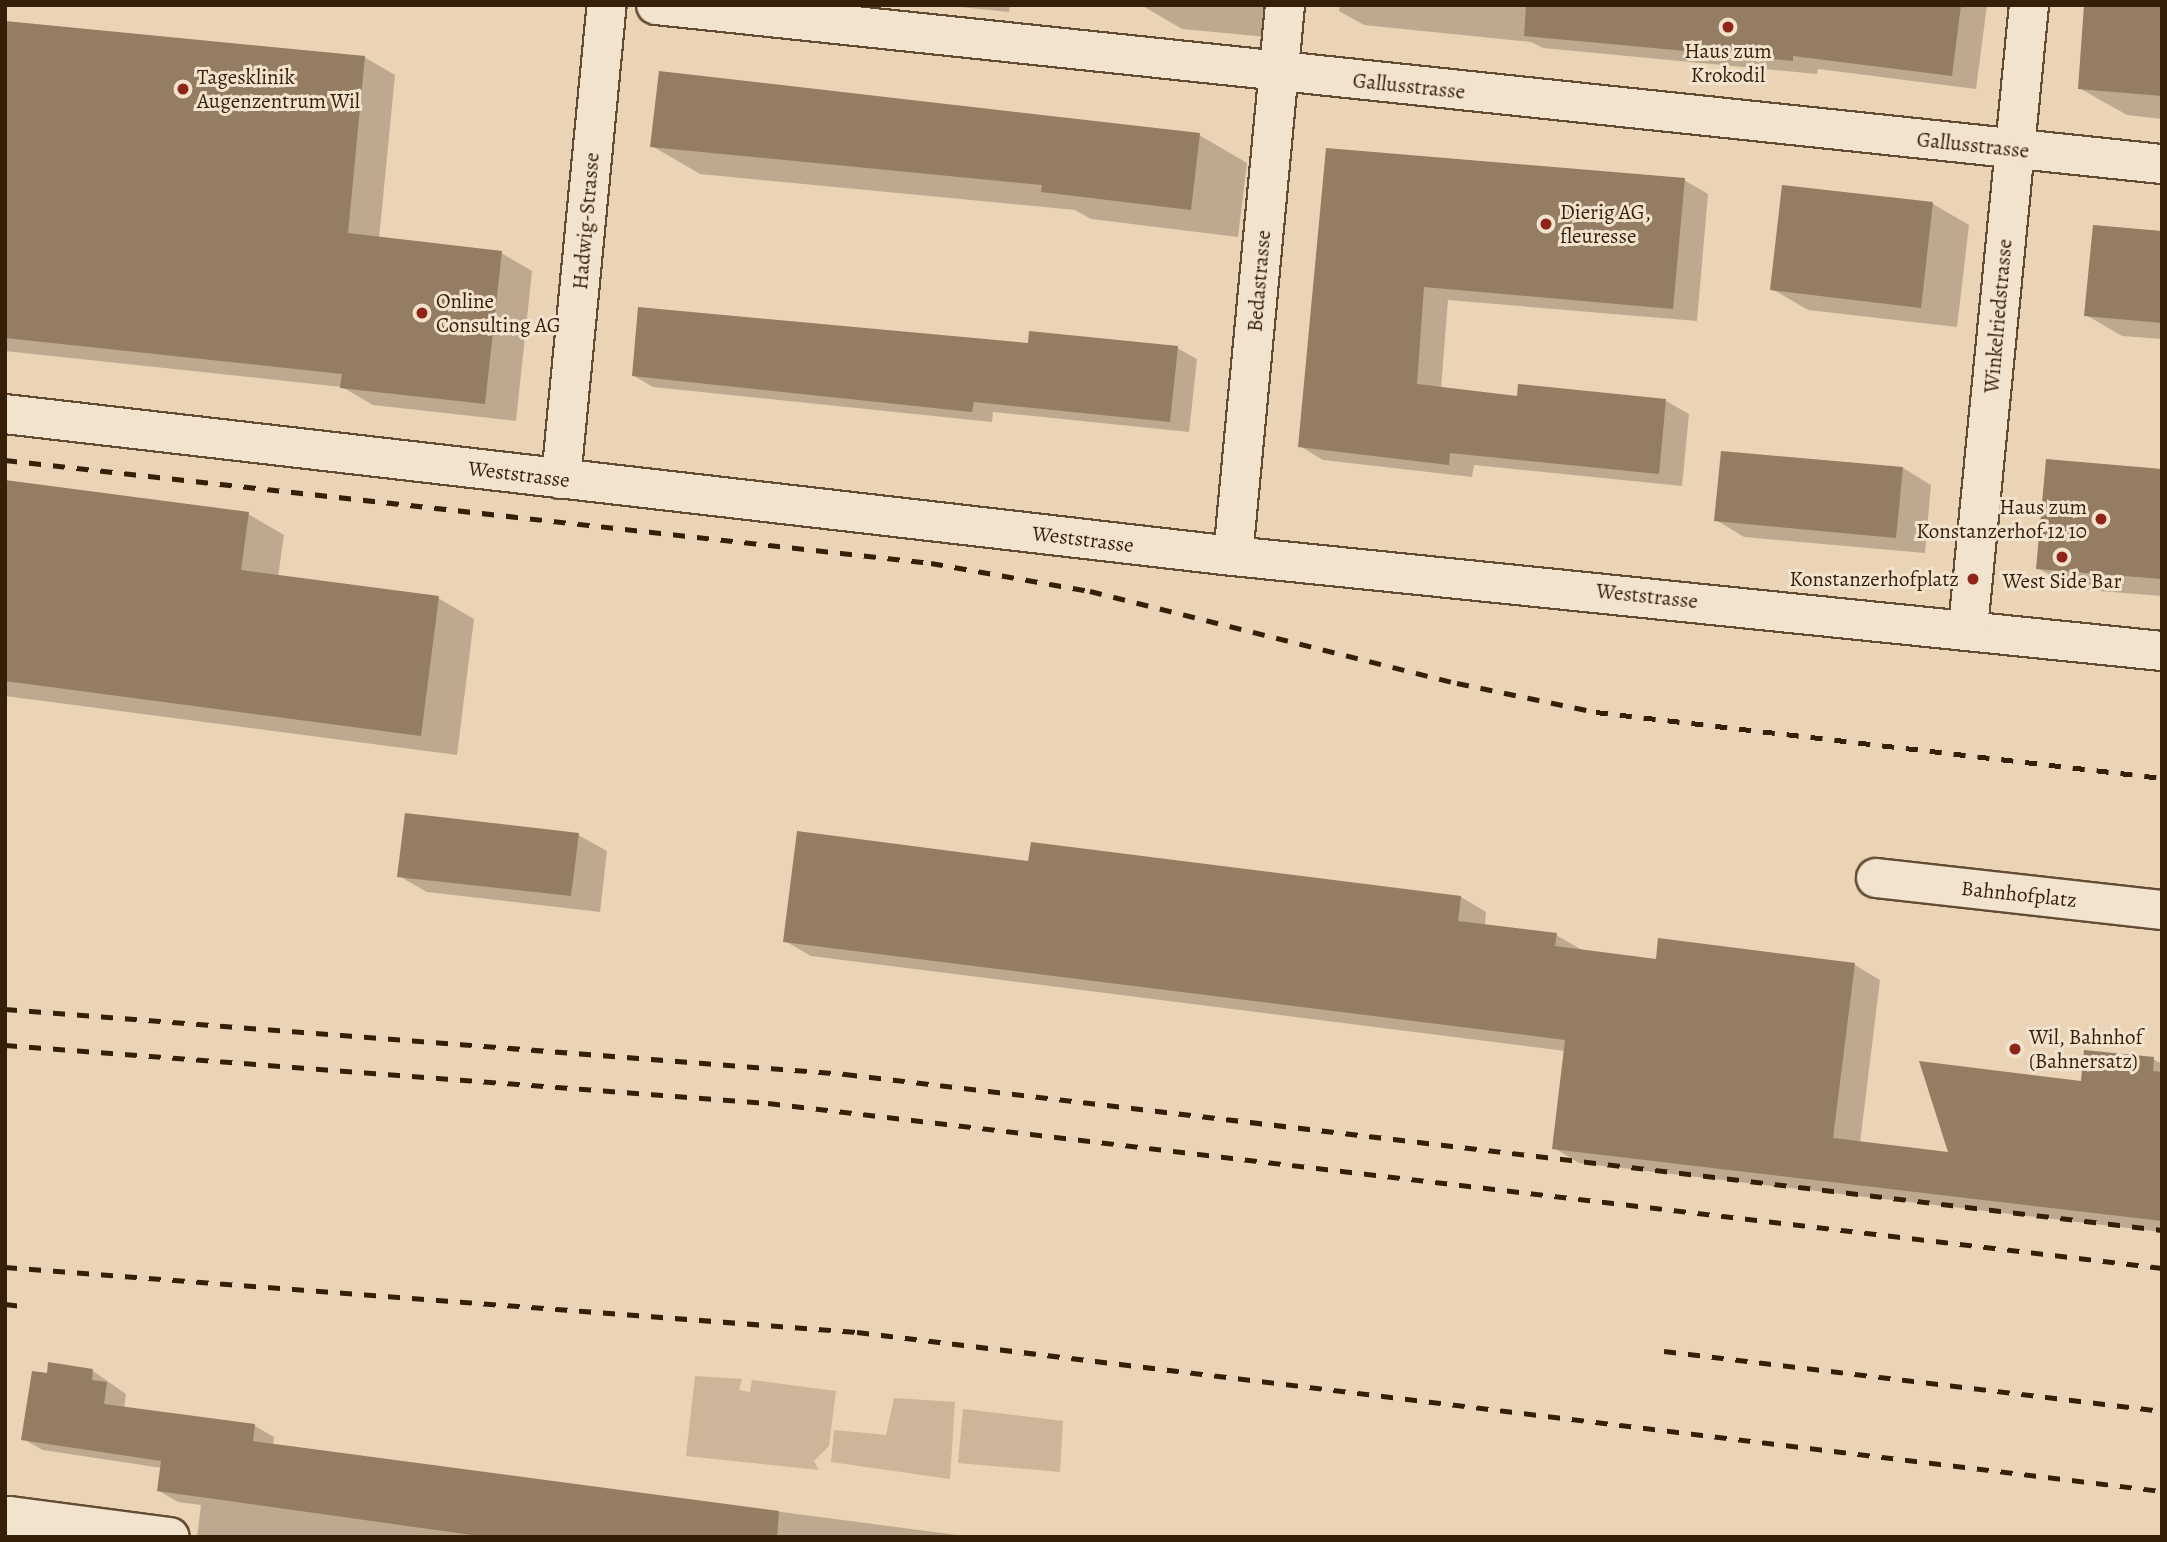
<!DOCTYPE html>
<html>
<head>
<meta charset="utf-8">
<style>
	body { margin:0 }
	#map { position:relative; width:2167px; height:1542px; overflow:hidden; background:#ebd4b5; font-family:Alegreya,serif }
	div>[style] { position:absolute }
	.green>* { inset:0; background:#ccb598 }
	.shadow>* { inset:0; background:#0003 }
	.building>* { inset:0; background:#947d62 }
	.roads { filter:drop-shadow(2px 0 #634c34) drop-shadow(-2px 0 #634c34) drop-shadow(0 2px #634c34) drop-shadow(0 -2px #634c34) }
	.minor>* { height:38px; margin:-19px; padding:0 19px; transform-origin:19px; border-radius:19px; background:#f2e3cf }
	.rail>* { height:5px; margin-top:-2.5px; transform-origin:0; background:repeating-linear-gradient(90deg,#361f09 0 12px,transparent 0 24px) }
	.dots>* { width:19px; height:19px; translate:-50% -50%; box-sizing:border-box; border:4px solid #f2e3cf; border-radius:50% }
	span { translate:-50% -50%; white-space:nowrap; text-align:center; line-height:1.15; -webkit-text-stroke:6px #f2e3cf; paint-order:stroke }
	.poi-label { font-size:21px; color:#361f09 }
	.left { translate:0 -50%; text-align:left }
	.right { translate:-100% -50%; text-align:right }
	.street-label { font-size:21px; color:#361f09 }
	.frame { position:absolute; inset:0; border:7px solid #361f09; pointer-events:none }
</style>
</head>
<body>
<div id="map">
	<div class="green">
		<i style="clip-path:polygon(695px 1376px,742px 1379px,739px 1390px,750px 1392px,752px 1380px,836px 1391px,829px 1446px,814px 1461px,819px 1470px,686px 1456px)"></i>
		<i style="clip-path:polygon(894px 1398px,955px 1402px,950px 1479px,831px 1462px,834px 1430px,886px 1435px)"></i>
		<i style="clip-path:polygon(963px 1409px,1063px 1421px,1060px 1472px,958px 1463px)"></i>
	</div>
	<div class="shadow">
		<i style="clip-path:polygon(942px 5px,1010px 5px,1009px 12px)"></i>
		<i style="clip-path:polygon(1141px 5px,1280px 5px,1277px 38px,1182px 29px)"></i>
		<i style="clip-path:polygon(1340px 5px,1987px 5px,1976px 89px,1818px 69px,1817px 74px,1543px 48px,1531px 42px,1364px 25px,1339px 11px)"></i>
		<i style="clip-path:polygon(2162px 5px,2162px 119px,2127px 115px,2079px 88px)"></i>
		<i style="clip-path:polygon(5px 23px,364px 57px,395px 75px,379px 239px,501px 253px,532px 271px,516px 421px,373px 405px,342px 387px,5px 351px)"></i>
		<i style="clip-path:polygon(1199px 135px,1247px 163px,1238px 237px,1091px 219px,1075px 210px,700px 174px,652px 146px)"></i>
		<i style="clip-path:polygon(1328px 150px,1684px 180px,1708px 194px,1697px 321px,1448px 300px,1441px 389px,1518px 398px,1666px 401px,1689px 414px,1682px 486px,1474px 465px,1472px 477px,1323px 460px,1300px 446px)"></i>
		<i style="clip-path:polygon(1783px 187px,1933px 204px,1969px 225px,1957px 327px,1808px 310px,1772px 289px)"></i>
		<i style="clip-path:polygon(2162px 233px,2162px 339px,2122px 336px,2086px 315px)"></i>
		<i style="clip-path:polygon(1030px 345px,1177px 348px,1197px 359px,1189px 432px,993px 412px,992px 422px,653px 387px,634px 376px)"></i>
		<i style="clip-path:polygon(1903px 468px,1931px 485px,1925px 553px,1744px 537px,1716px 520px)"></i>
		<i style="clip-path:polygon(2162px 471px,2162px 596px,2074px 589px,2038px 568px)"></i>
		<i style="clip-path:polygon(5px 482px,248px 514px,284px 535px,278px 577px,438px 598px,474px 619px,457px 755px,5px 696px)"></i>
		<i style="clip-path:polygon(578px 835px,607px 851px,600px 912px,427px 892px,399px 876px)"></i>
		<i style="clip-path:polygon(1030px 863px,1461px 897px,1486px 912px,1485px 926px,1556px 935px,1582px 950px,1657px 961px,1855px 965px,1880px 980px,1860px 1143px,1950px 1154px,2083px 1083px,2153px 1059px,2162px 1064px,2162px 1232px,1579px 1163px,1554px 1148px,1565px 1051px,811px 956px,785px 941px)"></i>
		<i style="clip-path:polygon(93px 1371px,126px 1394px,124px 1409px,255px 1426px,274px 1437px,273px 1446px,973px 1537px,197px 1537px,201px 1505px,178px 1502px,159px 1491px,162px 1468px,43px 1450px,23px 1439px,48px 1375px)"></i>
	</div>
	<div class="building">
		<i style="clip-path:polygon(1526px 5px,1961px 5px,1952px 76px,1793px 56px,1793px 61px,1524px 36px)"></i>
		<i style="clip-path:polygon(2084px 5px,2162px 5px,2162px 96px,2078px 89px)"></i>
		<i style="clip-path:polygon(5px 21px,365px 56px,348px 233px,502px 251px,485px 404px,340px 388px,342px 374px,5px 338px)"></i>
		<i style="clip-path:polygon(659px 71px,1200px 133px,1191px 210px,1041px 192px,1042px 185px,650px 147px)"></i>
		<i style="clip-path:polygon(1326px 148px,1685px 178px,1673px 309px,1424px 287px,1417px 384px,1517px 396px,1518px 384px,1666px 399px,1659px 474px,1450px 453px,1449px 465px,1298px 447px)"></i>
		<i style="clip-path:polygon(1782px 185px,1933px 202px,1921px 308px,1770px 290px)"></i>
		<i style="clip-path:polygon(2093px 225px,2162px 231px,2162px 323px,2084px 316px)"></i>
		<i style="clip-path:polygon(638px 307px,1028px 343px,1029px 331px,1178px 346px,1170px 422px,974px 402px,972px 412px,632px 376px)"></i>
		<i style="clip-path:polygon(1721px 451px,1903px 467px,1896px 538px,1714px 521px)"></i>
		<i style="clip-path:polygon(2046px 459px,2162px 469px,2162px 579px,2036px 569px)"></i>
		<i style="clip-path:polygon(5px 480px,249px 512px,241px 570px,439px 596px,421px 736px,5px 681px)"></i>
		<i style="clip-path:polygon(405px 813px,579px 833px,571px 896px,397px 877px)"></i>
		<i style="clip-path:polygon(797px 831px,1028px 861px,1031px 842px,1461px 896px,1458px 921px,1557px 933px,1555px 946px,1656px 959px,1658px 938px,1855px 963px,1833px 1138px,1948px 1152px,1919px 1061px,2081px 1081px,2084px 1050px,2154px 1057px,2153px 1071px,2162px 1072px,2162px 1221px,1552px 1149px,1565px 1040px,783px 942px)"></i>
		<i style="clip-path:polygon(48px 1362px,93px 1369px,92px 1380px,107px 1382px,104px 1404px,255px 1424px,253px 1441px,779px 1511px,777px 1537px,486px 1537px,157px 1491px,161px 1461px,21px 1440px,32px 1371px,47px 1373px)"></i>
	</div>
	<div class="roads">
		<div class="minor">
			<i style="left:656px;top:5px;width:1514px;rotate:6.03deg"></i>
			<i style="left:5px;top:414px;width:1236px;rotate:6.6deg"></i>
			<i style="left:1233px;top:556px;width:934px;rotate:5.84deg"></i>
			<i style="left:561px;top:479px;width:476px;rotate:-84.5deg"></i>
			<i style="left:1233px;top:556px;width:553px;rotate:-84.61deg"></i>
			<i style="left:1968px;top:628px;width:626px;rotate:-84.41deg"></i>
			<i style="left:1876px;top:878px;width:288px;rotate:6.4deg"></i>
			<i style="left:5px;top:1526px;width:11px;rotate:-63deg"></i>
			<i style="left:10px;top:1516px;width:161px;rotate:7.5deg"></i>
		</div>
	</div>
	<div class="rail">
		<i style="left:5px;top:460px;width:932px;rotate:6.35deg"></i>
		<i style="left:931px;top:563px;width:161px;rotate:10deg"></i>
		<i style="left:1090px;top:591px;width:378px;rotate:14.1deg"></i>
		<i style="left:1457px;top:683px;width:142px;rotate:11.8deg"></i>
		<i style="left:1596px;top:712px;width:570px;rotate:6.65deg"></i>
		<i style="left:5px;top:1009px;width:843px;rotate:4.42deg"></i>
		<i style="left:845px;top:1074px;width:1326px;rotate:6.76deg"></i>
		<i style="left:5px;top:1045px;width:765px;rotate:4.35deg"></i>
		<i style="left:768px;top:1103px;width:1404px;rotate:6.75deg"></i>
		<i style="left:5px;top:1267px;width:854px;rotate:4.36deg"></i>
		<i style="left:857px;top:1332px;width:1315px;rotate:6.95deg"></i>
		<i style="left:5px;top:1304px;width:17px;rotate:7deg"></i>
		<i style="left:1664px;top:1351px;width:502px;rotate:6.87deg"></i>
	</div>
	<div class="dots">
		<i style="left:1728px;top:27px;background:#8f2418"></i>
		<i style="left:183px;top:89px;background:#8f2418"></i>
		<i style="left:1546px;top:224px;background:#8f2418"></i>
		<i style="left:422px;top:313px;background:#8f2418"></i>
		<i style="left:2101px;top:519px;background:#8f2418"></i>
		<i style="left:2062px;top:557px;background:#8f2418"></i>
		<i style="left:1973px;top:579px;background:#8f2418"></i>
		<i style="left:2015px;top:1049px;background:#8f2418"></i>
	</div>
	<div class="poi-label">
		<span style="left:1728px;top:63px">Haus zum<br>Krokodil</span>
		<span class="left" style="left:197px;top:89px">Tagesklinik<br>Augenzentrum Wil</span>
		<span class="left" style="left:1560px;top:224px">Dierig AG,<br>fleuresse</span>
		<span class="left" style="left:436px;top:313px">Online<br>Consulting AG</span>
		<span class="right" style="left:2087px;top:519px">Haus zum<br>Konstanzerhof 12 10</span>
		<span class="right" style="left:1959px;top:579px">Konstanzerhofplatz</span>
		<span style="left:2062px;top:581px">West Side Bar</span>
		<span class="left" style="left:2029px;top:1049px">Wil, Bahnhof<br>(Bahnersatz)</span>
	</div>
	<div class="street-label">
		<span style="left:1409px;top:86px;rotate:6deg">Gallusstrasse</span>
		<span style="left:1973px;top:145px;rotate:6deg">Gallusstrasse</span>
		<span style="left:586px;top:221px;rotate:-85deg">Hadwig-Strasse</span>
		<span style="left:1259px;top:281px;rotate:-85deg">Bedastrasse</span>
		<span style="left:1998px;top:316px;rotate:-85deg">Winkelriedstrasse</span>
		<span style="left:519px;top:474px;rotate:7deg">Weststrasse</span>
		<span style="left:1083px;top:539px;rotate:7deg">Weststrasse</span>
		<span style="left:1647px;top:596px;rotate:6deg">Weststrasse</span>
		<span style="left:2019px;top:894px;rotate:6deg">Bahnhofplatz</span>
	</div>
	<div class="frame"></div>
</div>
</body>
</html>
